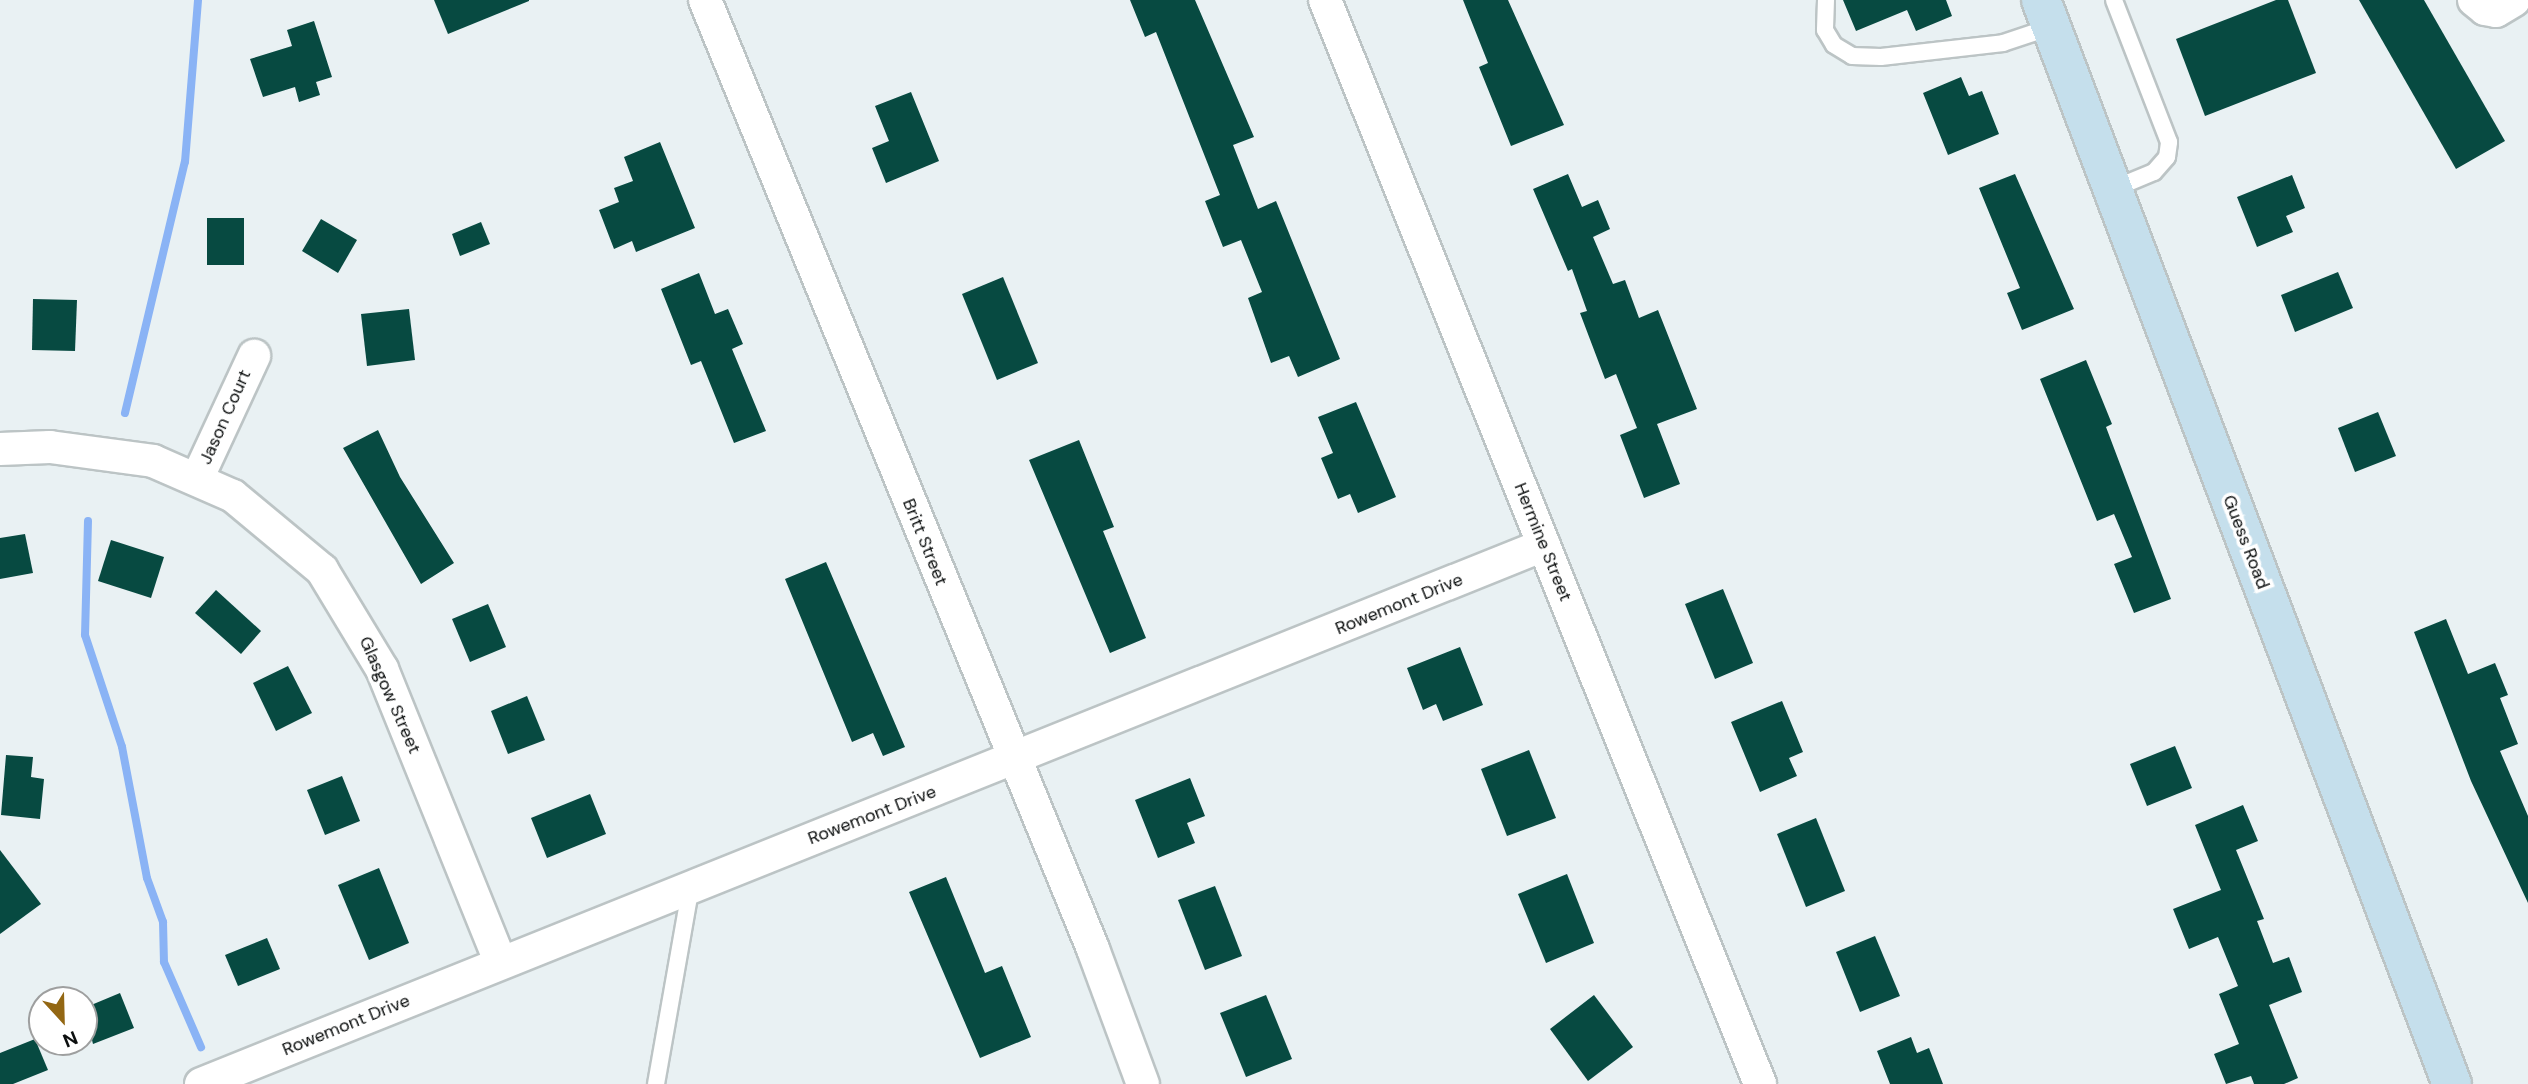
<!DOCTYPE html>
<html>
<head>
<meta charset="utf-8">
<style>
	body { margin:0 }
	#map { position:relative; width:2528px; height:1084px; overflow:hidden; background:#e9f1f3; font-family:"DM Sans",sans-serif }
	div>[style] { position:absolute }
	.stream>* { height:8px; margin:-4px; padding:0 4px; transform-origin:4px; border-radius:4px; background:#8ab3f5 }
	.building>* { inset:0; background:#074a41 }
	.roads { filter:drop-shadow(2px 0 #bcc4c5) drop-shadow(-2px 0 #bcc4c5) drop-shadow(0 2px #bcc4c5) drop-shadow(0 -2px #bcc4c5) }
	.service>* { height:16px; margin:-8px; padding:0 8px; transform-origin:8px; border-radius:8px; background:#fff }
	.minor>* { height:32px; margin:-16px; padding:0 16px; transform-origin:16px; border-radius:16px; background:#fff }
	.secondary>* { height:38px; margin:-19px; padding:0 19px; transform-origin:19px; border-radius:19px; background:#c5dfec }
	span { translate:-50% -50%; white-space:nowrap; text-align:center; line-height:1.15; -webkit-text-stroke:7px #fff; paint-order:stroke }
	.street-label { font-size:18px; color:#0c0f0f }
	.north { position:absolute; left:28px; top:986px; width:70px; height:70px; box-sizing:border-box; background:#fff; border:2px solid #9e9f9f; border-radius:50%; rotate:158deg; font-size:19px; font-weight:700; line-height:28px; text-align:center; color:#0c0f0f }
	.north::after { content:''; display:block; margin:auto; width:24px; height:32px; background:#936713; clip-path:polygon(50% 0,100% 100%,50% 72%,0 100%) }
</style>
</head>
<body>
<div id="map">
	<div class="stream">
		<i style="left:125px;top:413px;width:258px;rotate:-76.6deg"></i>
		<i style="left:185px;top:162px;width:163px;rotate:-85.4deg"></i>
		<i style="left:88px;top:521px;width:114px;rotate:91.5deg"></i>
		<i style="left:85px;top:635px;width:118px;rotate:71.7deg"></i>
		<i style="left:122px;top:747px;width:133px;rotate:79.2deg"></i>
		<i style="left:147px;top:878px;width:47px;rotate:70deg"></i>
		<i style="left:163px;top:922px;width:40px;rotate:88.6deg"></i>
		<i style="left:164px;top:962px;width:93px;rotate:66.5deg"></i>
	</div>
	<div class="building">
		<i style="clip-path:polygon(434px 0,529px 0,529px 1px,448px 34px)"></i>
		<i style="clip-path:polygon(1130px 0,1195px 0,1254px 137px,1233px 145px,1258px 209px,1276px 201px,1340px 359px,1298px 377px,1289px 356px,1271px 363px,1248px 298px,1262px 292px,1241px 240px,1223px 247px,1205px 201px,1220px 195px,1156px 32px,1145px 37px)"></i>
		<i style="clip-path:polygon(1463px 0,1508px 0,1564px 125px,1511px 146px,1479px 67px,1488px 63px)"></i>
		<i style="clip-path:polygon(1843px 0,1946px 0,1952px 16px,1916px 31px,1907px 10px,1856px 31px)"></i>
		<i style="clip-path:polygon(2276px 0,2288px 0,2316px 73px,2205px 116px,2176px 39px)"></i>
		<i style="clip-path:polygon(2359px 0,2424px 0,2505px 141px,2456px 169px)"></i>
		<i style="clip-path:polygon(314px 21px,332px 77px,316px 82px,320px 95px,299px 102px,295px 87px,263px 97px,250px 59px,292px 46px,287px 30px)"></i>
		<i style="clip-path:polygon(1961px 77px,1969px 96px,1982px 91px,1999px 134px,1948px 155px,1923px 93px)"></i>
		<i style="clip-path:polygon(911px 92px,939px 161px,886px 183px,872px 148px,889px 141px,875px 106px)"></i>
		<i style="clip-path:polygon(660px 142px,695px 228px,636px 252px,632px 241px,614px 249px,599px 210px,619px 202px,614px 188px,633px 181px,624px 157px)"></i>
		<i style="clip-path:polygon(1568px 174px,1582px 207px,1598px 200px,1610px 229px,1593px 237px,1613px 284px,1625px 280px,1639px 318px,1658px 310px,1697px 409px,1657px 424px,1680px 484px,1644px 498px,1620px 435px,1637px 428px,1616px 374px,1605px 379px,1580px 313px,1587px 311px,1572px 269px,1568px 271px,1533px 189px)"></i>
		<i style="clip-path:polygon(2015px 174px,2074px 309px,2022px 330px,2007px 293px,2020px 288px,1979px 188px)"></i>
		<i style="clip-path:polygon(2292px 175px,2305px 208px,2286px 216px,2293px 232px,2257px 247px,2237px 197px)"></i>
		<i style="clip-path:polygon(207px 218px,244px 218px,244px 265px,207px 265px)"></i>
		<i style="clip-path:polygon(321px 219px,357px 240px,338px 273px,302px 251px)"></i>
		<i style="clip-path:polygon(481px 222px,490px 244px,460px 256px,452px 234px)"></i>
		<i style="clip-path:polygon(2338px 272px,2353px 308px,2295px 332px,2281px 295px)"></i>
		<i style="clip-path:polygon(699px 273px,715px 314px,728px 309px,743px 344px,732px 349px,766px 431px,734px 443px,701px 361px,691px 365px,661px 289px)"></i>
		<i style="clip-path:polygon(1003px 277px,1038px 363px,997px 380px,962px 294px)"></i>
		<i style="clip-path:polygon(33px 299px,77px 300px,75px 351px,32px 350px)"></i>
		<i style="clip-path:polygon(409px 309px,415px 360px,367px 366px,361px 314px)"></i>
		<i style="clip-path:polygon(2086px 360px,2112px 424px,2106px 427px,2171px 599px,2134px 613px,2114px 564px,2132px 557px,2114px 514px,2097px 521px,2040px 379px)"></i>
		<i style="clip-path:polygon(1356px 402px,1396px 497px,1358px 513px,1350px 494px,1338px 499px,1321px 458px,1333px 453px,1318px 417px)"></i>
		<i style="clip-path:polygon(2378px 412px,2396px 456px,2355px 472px,2338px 428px)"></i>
		<i style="clip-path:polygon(378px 430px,400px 477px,454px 563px,421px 584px,343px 448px)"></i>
		<i style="clip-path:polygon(1079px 440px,1114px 527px,1103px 531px,1146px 638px,1110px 653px,1029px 460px)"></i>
		<i style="clip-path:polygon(25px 534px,33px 573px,0 579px,0 538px)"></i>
		<i style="clip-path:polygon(111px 540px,164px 557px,151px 598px,98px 581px)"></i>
		<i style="clip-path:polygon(826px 562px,905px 747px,883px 756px,873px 733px,852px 742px,785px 579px)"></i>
		<i style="clip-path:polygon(1723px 589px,1753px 663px,1715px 679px,1685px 604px)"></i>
		<i style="clip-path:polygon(216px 590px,261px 631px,241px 654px,195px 613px)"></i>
		<i style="clip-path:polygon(488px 604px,506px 647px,470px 662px,452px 619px)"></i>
		<i style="clip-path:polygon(2446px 619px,2468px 674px,2495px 663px,2508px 695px,2500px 698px,2518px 744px,2500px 751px,2528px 816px,2528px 903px,2471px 781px,2414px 632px)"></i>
		<i style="clip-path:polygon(1460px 647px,1483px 705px,1443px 721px,1436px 704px,1423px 710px,1407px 668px)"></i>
		<i style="clip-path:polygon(288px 666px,312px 713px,276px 731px,253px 683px)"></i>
		<i style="clip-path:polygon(527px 696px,545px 740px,508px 754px,491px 711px)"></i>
		<i style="clip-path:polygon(1782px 701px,1803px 752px,1789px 758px,1797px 776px,1760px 792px,1731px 722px)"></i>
		<i style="clip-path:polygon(2175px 746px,2192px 788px,2147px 806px,2130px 764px)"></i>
		<i style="clip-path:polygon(1529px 750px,1556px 818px,1507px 836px,1481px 769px)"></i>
		<i style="clip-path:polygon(6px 755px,33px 757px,31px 777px,44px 779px,40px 819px,1px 815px)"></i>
		<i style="clip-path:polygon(342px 776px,360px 821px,325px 835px,307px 790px)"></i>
		<i style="clip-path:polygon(1190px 778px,1205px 816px,1187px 823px,1195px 843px,1158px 858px,1135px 800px)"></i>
		<i style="clip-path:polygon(590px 794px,606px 834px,547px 858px,531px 818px)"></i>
		<i style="clip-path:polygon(2243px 805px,2258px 841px,2236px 850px,2264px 919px,2257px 921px,2273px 963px,2289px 957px,2302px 992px,2269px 1005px,2298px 1078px,2284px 1084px,2254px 1084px,2251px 1076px,2226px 1084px,2214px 1054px,2239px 1044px,2219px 994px,2238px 986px,2218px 937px,2189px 949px,2173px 909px,2221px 890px,2195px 825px)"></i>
		<i style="clip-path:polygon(1816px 818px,1845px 891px,1806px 907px,1777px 834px)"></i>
		<i style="clip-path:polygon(0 850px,41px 904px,0 934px)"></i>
		<i style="clip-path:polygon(379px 868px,409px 943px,369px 960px,338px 885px)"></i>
		<i style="clip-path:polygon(1567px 874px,1594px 943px,1546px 963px,1518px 894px)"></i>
		<i style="clip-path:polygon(946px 877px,985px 973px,1002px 966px,1031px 1037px,980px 1058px,909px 892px)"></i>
		<i style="clip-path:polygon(1215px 886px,1242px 956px,1205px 970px,1178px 900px)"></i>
		<i style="clip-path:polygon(1875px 936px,1900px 996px,1860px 1012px,1836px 952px)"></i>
		<i style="clip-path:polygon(267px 938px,280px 969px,238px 986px,225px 955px)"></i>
		<i style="clip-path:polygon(120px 993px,134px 1028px,93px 1044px,84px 1008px)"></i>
		<i style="clip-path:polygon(1266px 995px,1292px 1059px,1246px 1077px,1220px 1013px)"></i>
		<i style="clip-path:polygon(1594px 995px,1633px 1047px,1588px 1081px,1550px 1029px)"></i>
		<i style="clip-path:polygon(1911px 1037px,1917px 1053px,1929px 1048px,1943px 1084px,1890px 1084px,1877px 1051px)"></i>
		<i style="clip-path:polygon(35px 1039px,48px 1070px,13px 1084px,0 1084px,0 1053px)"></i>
	</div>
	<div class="roads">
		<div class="service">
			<i style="left:1826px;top:0;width:30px;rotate:92deg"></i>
			<i style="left:1825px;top:30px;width:17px;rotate:59deg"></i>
			<i style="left:1834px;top:45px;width:21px;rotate:31deg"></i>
			<i style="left:1852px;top:56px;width:29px;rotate:2deg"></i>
			<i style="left:1881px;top:57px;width:123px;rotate:-6.5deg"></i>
			<i style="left:2003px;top:43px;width:51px;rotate:-18.4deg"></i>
			<i style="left:2113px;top:189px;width:44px;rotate:-22.5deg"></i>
			<i style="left:2154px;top:172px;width:20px;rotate:-49deg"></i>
			<i style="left:2167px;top:157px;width:15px;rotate:-82deg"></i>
			<i style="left:2169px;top:142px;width:152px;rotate:-111.2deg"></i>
			<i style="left:656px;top:1084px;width:202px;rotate:-80deg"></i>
		</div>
		<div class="minor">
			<i style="left:705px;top:0;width:1025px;rotate:67.76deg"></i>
			<i style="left:1093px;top:949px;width:144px;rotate:69.7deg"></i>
			<i style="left:1325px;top:0;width:1168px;rotate:68.13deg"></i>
			<i style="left:2474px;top:0;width:14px;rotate:39deg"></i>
			<i style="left:2485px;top:9px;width:11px;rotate:10deg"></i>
			<i style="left:2496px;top:11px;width:21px;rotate:-31deg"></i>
			<i style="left:0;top:449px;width:50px;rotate:-2.3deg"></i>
			<i style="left:50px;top:447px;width:104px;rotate:7.7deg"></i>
			<i style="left:153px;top:461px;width:87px;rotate:23.6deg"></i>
			<i style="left:233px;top:496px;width:116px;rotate:39.7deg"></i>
			<i style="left:322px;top:570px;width:116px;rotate:58.8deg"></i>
			<i style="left:382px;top:669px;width:317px;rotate:68deg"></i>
			<i style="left:197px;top:479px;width:136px;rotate:-65.1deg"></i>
			<i style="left:201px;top:1084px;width:1447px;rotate:-21.87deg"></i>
		</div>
		<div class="secondary">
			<i style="left:2041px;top:0;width:1159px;rotate:69.24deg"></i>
		</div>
	</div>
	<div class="street-label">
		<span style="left:225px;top:417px;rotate:-66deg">Jason Court</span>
		<span style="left:925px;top:542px;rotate:68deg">Britt Street</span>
		<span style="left:1543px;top:542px;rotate:68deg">Hermine Street</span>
		<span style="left:2246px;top:542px;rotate:69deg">Guess Road</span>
		<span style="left:1399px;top:604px;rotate:-22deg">Rowemont Drive</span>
		<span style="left:390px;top:695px;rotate:66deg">Glasgow Street</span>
		<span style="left:872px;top:815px;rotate:-21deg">Rowemont Drive</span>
		<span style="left:346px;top:1025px;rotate:-22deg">Rowemont Drive</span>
	</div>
	<div class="north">N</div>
</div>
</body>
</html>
